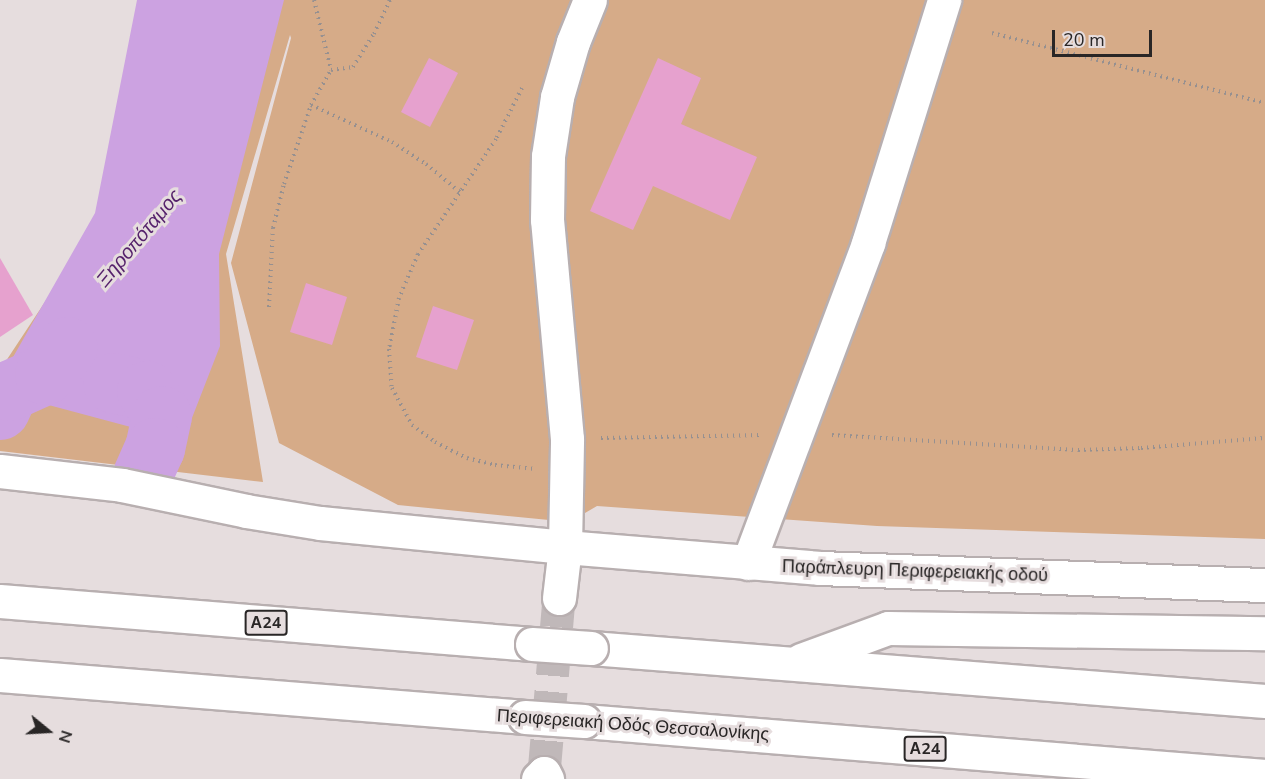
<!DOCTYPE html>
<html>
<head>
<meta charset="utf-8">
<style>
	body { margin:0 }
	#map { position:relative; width:1265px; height:779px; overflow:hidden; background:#e6ddde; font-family:"Nunito Sans",sans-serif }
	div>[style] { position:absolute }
	.green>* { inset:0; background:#d6ab88 }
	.water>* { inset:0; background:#cca2e1 }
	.river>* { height:60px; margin:-30px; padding:0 30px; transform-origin:30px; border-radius:30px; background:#cca2e1 }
	.building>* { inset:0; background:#e6a1ce }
	.minor-tunnel>* { height:33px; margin-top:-16.5px; transform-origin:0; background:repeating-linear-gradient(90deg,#c0b8b9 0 33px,transparent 0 49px) }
	.path>* { height:4px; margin-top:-2px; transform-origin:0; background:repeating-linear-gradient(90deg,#969090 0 1.5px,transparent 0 6px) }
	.roads { filter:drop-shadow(2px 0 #b8afb0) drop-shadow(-2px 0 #b8afb0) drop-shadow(0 2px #b8afb0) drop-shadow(0 -2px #b8afb0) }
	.minor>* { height:33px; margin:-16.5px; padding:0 16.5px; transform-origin:16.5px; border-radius:16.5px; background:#fff }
	.highway>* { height:33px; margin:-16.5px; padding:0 16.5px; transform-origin:16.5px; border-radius:16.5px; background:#fff }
	.bridges { filter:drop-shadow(2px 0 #b8afb0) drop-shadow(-2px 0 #b8afb0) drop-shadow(0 2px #b8afb0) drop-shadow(0 -2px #b8afb0) }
	.highway-bridge>* { height:33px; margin:-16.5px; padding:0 16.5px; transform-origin:16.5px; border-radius:16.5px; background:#fff }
	span { translate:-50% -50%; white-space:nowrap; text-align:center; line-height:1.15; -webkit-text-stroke:6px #e6ddde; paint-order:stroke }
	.shield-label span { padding:2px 4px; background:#e6ddde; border:2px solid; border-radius:4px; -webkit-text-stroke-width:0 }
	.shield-label { font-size:16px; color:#292626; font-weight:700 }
	.street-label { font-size:18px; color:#292626 }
	.water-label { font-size:20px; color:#56226c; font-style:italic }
	.north { position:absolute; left:18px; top:701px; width:60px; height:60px; -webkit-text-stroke:4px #e6ddde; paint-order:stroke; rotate:108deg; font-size:16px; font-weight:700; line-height:24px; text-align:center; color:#292626 }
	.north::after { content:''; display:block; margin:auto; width:21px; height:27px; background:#292626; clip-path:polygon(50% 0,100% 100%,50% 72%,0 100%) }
	.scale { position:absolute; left:1052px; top:30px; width:100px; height:27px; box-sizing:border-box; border:3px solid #292626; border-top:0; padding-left:8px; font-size:18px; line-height:21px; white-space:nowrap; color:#292626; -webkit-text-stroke:4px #e6ddde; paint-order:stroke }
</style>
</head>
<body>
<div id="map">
	<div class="green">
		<i style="clip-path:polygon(177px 0,1265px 0,1265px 539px,877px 526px,597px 506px,585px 513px,549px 520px,398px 505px,279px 443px,231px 263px,291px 38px,290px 35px,226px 254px,263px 482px,0 451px,0 370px,181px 96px)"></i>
	</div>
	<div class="water">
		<i style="clip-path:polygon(137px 0,284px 0,219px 254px,220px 346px,183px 441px,0 392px,0 380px,95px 213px)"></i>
	</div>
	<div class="river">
		<i style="left:113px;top:383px;width:35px;rotate:13deg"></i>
		<i style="left:147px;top:391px;width:29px;rotate:59deg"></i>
		<i style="left:162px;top:416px;width:33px;rotate:102deg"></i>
		<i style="left:155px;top:448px;width:30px;rotate:114deg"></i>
		<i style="left:0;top:410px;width:21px;rotate:-65deg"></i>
		<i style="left:9px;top:391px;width:39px;rotate:-24deg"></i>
		<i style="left:45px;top:375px;width:36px;rotate:-51deg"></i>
	</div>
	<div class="building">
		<i style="clip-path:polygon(429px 58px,458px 73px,430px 127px,401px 112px)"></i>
		<i style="clip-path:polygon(658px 58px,701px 78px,681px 124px,757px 157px,730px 220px,653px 186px,633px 230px,590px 211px)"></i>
		<i style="clip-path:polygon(0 258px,33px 315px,0 337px)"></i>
		<i style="clip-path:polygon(306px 283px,347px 297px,332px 345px,290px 332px)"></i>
		<i style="clip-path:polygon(433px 306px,474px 320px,457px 370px,416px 357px)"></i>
	</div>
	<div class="minor-tunnel">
		<i style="left:544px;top:773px;width:176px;rotate:-85.1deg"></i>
	</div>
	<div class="path">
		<i style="left:314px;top:0;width:72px;rotate:76.3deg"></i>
		<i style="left:992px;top:33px;width:282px;rotate:14.4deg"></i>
		<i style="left:522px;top:88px;width:57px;rotate:117deg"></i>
		<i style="left:496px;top:139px;width:139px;rotate:124.1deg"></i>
		<i style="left:418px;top:254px;width:48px;rotate:113.4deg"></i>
		<i style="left:399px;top:298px;width:52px;rotate:101.1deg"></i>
		<i style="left:389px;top:349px;width:39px;rotate:86deg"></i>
		<i style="left:392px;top:388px;width:42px;rotate:61.6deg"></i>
		<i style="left:412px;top:425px;width:29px;rotate:36deg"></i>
		<i style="left:435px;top:442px;width:36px;rotate:27deg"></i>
		<i style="left:467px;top:458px;width:29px;rotate:14deg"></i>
		<i style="left:495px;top:465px;width:40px;rotate:5.7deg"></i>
		<i style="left:311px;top:105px;width:89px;rotate:24.6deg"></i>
		<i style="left:392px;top:142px;width:40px;rotate:32.9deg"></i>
		<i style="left:426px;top:164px;width:45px;rotate:39.6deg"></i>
		<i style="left:269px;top:307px;width:79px;rotate:-87.1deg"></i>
		<i style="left:273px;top:228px;width:45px;rotate:-76deg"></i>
		<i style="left:284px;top:184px;width:83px;rotate:-71.1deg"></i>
		<i style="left:311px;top:105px;width:40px;rotate:-60.3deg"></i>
		<i style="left:331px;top:70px;width:22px;rotate:-8deg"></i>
		<i style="left:353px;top:67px;width:39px;rotate:-58deg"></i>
		<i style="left:374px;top:34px;width:38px;rotate:-65deg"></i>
		<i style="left:832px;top:435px;width:246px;rotate:3.5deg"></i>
		<i style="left:1078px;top:450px;width:63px;rotate:-1.8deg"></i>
		<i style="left:1141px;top:448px;width:124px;rotate:-4.6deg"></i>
		<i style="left:601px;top:438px;width:160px;rotate:-1.1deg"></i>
	</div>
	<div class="roads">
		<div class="minor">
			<i style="left:0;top:471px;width:123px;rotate:6.5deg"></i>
			<i style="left:122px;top:485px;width:127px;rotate:11.8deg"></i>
			<i style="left:246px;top:511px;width:75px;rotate:9.2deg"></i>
			<i style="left:320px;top:523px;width:246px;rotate:5.6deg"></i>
			<i style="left:565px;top:547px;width:256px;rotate:4.7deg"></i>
			<i style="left:820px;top:568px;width:445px;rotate:2.2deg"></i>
			<i style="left:748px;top:563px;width:342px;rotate:-69.4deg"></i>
			<i style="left:868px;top:243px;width:255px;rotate:-72.6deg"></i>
			<i style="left:559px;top:598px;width:51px;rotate:-83.3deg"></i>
			<i style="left:565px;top:547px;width:108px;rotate:-88.9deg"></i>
			<i style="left:567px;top:439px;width:220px;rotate:-95.2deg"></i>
			<i style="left:547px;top:220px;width:64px;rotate:-89.1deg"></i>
			<i style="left:548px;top:156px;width:60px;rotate:-81.3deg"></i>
			<i style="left:557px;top:97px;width:57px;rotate:-73.8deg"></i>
			<i style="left:573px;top:42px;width:45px;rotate:-68deg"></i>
			<i style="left:538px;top:779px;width:8px;rotate:-45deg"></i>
			<i style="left:544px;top:773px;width:7px;rotate:63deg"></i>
		</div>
		<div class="highway">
			<i style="left:0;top:601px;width:534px;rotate:4.62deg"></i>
			<i style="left:591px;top:648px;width:676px;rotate:4.5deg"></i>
			<i style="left:801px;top:660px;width:93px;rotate:-20.2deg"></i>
			<i style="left:888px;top:628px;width:377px;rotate:0.8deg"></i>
			<i style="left:0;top:675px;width:527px;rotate:4.57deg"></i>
			<i style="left:584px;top:721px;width:683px;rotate:4.62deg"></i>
		</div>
	</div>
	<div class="bridges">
		<div class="highway-bridge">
			<i style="left:532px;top:644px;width:59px;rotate:3.9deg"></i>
			<i style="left:525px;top:717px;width:59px;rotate:3.9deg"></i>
		</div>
	</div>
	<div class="shield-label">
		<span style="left:266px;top:623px">Α24</span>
		<span style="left:925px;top:749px">Α24</span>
	</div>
	<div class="street-label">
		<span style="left:915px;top:571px;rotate:2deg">Παράπλευρη Περιφερειακής οδού</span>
		<span style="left:633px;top:725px;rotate:4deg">Περιφερειακή Οδός Θεσσαλονίκης</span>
	</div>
	<div class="water-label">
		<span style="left:139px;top:238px;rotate:-50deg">Ξηροπόταμος</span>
	</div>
	<div class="north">N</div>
	<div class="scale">20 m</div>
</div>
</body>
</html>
